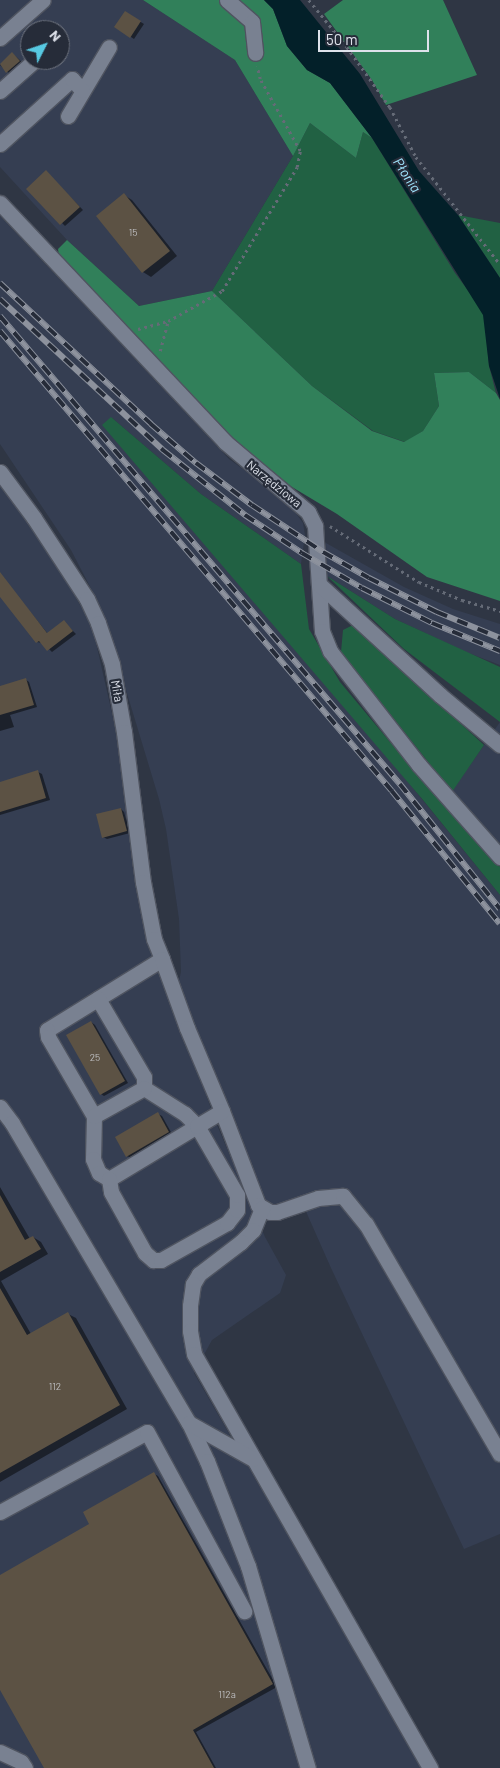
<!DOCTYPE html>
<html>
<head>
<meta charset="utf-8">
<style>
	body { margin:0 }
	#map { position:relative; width:500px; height:1768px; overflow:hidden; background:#2f3644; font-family:Barlow,sans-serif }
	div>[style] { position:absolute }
	.built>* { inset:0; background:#353e52 }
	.green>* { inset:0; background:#216143 }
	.forest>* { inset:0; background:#31805a }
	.water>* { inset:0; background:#032029 }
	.shadow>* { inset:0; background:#0007 }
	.building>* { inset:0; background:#5c5244 }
	.path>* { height:2.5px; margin-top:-1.25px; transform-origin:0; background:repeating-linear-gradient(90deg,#656b77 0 2.5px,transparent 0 6.5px) }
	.roads { filter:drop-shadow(1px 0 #4f5460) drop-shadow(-1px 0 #4f5460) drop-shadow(0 1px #4f5460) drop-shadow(0 -1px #4f5460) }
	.minor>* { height:15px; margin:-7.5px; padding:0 7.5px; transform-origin:7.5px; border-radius:7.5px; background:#798191 }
	.rail>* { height:5.5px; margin-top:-2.75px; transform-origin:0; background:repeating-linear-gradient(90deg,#262c39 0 11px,#8d929d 0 22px); box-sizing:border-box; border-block:1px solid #8d929d }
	span { translate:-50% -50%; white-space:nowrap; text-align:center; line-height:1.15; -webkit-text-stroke:4.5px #262c39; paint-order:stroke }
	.number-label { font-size:10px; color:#bebec1 }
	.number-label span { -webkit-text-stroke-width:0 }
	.street-label { font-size:12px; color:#dee2eb }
	.water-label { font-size:14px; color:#a1e6ff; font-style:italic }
	.north { position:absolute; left:20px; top:20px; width:50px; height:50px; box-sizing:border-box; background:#262c39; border:1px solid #707580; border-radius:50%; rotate:49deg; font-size:14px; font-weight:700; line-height:20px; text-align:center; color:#dee2eb }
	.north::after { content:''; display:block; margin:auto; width:18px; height:22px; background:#57c9e2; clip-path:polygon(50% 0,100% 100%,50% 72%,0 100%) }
	.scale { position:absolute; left:318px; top:30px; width:111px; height:22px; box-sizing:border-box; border:2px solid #dee2eb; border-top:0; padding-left:6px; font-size:15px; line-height:18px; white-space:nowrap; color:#dee2eb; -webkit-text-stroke:4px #262c39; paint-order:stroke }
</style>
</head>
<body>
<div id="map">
	<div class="built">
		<i style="clip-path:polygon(evenodd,0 0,143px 0,235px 60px,293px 156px,212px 291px,139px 306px,67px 240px,0 167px,0 0,30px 30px,60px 30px,60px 60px,30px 60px,30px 30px)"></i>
		<i style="clip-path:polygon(0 216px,229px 459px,287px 501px,298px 516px,303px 523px,305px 535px,301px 564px,201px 494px,111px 417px,500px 895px,500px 1534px,464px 1549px,331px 1268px,300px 1198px,274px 1207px,260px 1199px,178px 985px,181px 972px,179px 919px,166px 829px,159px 799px,109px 634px,98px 602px,71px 550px,0 444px)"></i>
		<i style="clip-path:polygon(0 482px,53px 559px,92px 625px,116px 731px,134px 877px,143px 919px,217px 1125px,265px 1237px,286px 1275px,280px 1293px,212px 1340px,194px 1373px,260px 1487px,431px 1768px,0 1768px)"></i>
		<i style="clip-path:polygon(326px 543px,404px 587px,453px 609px,500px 624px,500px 665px,466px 652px,395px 619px,327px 576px)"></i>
		<i style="clip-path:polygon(500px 722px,500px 867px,443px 804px)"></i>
	</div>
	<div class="green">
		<i style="clip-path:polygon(310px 123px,356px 158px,363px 132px,372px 138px,455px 273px,484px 312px,489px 366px,496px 393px,469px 372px,434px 373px,439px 406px,423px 431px,405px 442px,373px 431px,312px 386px,212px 291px,293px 156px)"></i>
		<i style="clip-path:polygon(458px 215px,500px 223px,500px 278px)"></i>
		<i style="clip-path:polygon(111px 417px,201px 494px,301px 564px,309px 629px,340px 682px,420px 778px,500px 867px,500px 895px,423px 800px,102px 425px)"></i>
		<i style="clip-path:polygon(327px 576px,395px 619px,500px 667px,500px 722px,404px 649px)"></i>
		<i style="clip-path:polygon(353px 625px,484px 745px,452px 792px,341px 652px,343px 630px)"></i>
	</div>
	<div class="forest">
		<i style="clip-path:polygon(143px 0,264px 0,273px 9px,287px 46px,307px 70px,330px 83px,372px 138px,363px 132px,356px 158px,310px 123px,293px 156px,235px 60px)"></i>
		<i style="clip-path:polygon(343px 0,443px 0,477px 75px,386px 105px,372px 80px,324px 14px)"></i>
		<i style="clip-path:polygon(67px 240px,139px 306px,212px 291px,312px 386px,372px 431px,404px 442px,423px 431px,439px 406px,434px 373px,469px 372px,496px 393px,500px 400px,500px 601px,427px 577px,337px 514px,292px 487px,225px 433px,59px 256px,58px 249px)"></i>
	</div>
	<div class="water">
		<i style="clip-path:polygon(264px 0,300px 0,360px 74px,419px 171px,458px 215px,500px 278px,500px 399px,489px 366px,483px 315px,372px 138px,330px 83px,307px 70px,287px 46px,273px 9px)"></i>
	</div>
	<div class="shadow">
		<i style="clip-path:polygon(126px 13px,144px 24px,134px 39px,116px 27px)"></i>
		<i style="clip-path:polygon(13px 54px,23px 63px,10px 74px,0 65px)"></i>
		<i style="clip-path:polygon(46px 172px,83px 210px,65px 226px,28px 189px)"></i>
		<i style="clip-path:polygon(124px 195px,132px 200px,177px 256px,151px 277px,143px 272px,98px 216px)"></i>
		<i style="clip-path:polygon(3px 578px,48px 634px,64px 622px,76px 634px,52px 652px,43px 643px,37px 642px,0 595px,0 581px)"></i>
		<i style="clip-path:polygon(25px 679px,29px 682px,37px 707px,10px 715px,14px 727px,0 731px,0 687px)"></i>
		<i style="clip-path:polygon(38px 772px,42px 774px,50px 800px,0 815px,0 783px)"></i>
		<i style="clip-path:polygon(121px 809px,124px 812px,130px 833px,107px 839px,103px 837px)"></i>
		<i style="clip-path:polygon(91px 1022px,95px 1025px,128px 1083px,104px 1096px,101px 1094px)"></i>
		<i style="clip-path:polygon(158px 1114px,162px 1116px,172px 1134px,131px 1158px,127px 1156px)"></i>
		<i style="clip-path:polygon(0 1187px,30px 1239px,33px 1237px,41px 1242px,48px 1254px,1px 1281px,31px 1334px,68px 1314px,76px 1318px,127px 1409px,0 1482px)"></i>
		<i style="clip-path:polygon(154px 1474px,158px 1476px,277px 1687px,196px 1732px,216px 1768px,46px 1768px,0 1687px,0 1576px,91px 1524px)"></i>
	</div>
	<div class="building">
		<i style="clip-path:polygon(125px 11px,141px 21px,130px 38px,114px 27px)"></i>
		<i style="clip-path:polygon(12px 52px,20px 61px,6px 73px,0 64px)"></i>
		<i style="clip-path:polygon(46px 170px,80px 207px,60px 225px,26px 189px)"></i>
		<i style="clip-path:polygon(124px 193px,170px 251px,142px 273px,96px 216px)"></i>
		<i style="clip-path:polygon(0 572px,47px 633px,64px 620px,73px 631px,47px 651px,39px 641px,36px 643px,0 597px)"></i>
		<i style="clip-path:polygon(26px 678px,34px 705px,0 715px,0 686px)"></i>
		<i style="clip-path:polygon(38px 770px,46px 798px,0 812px,0 782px)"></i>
		<i style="clip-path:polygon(121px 808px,127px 831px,102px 838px,96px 814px)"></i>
		<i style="clip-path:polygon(91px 1021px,125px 1081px,100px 1095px,66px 1035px)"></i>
		<i style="clip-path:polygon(158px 1112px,169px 1132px,126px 1157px,115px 1137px)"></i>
		<i style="clip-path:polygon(0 1195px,25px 1240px,33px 1236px,41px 1249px,0 1272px)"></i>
		<i style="clip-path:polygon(0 1288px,27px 1335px,68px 1312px,120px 1405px,0 1473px)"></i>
		<i style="clip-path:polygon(154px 1472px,273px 1684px,193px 1730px,214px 1768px,44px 1768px,0 1690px,0 1575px,89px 1524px,83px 1512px)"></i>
	</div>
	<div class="path">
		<i style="left:309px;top:0;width:60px;rotate:51deg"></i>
		<i style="left:347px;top:47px;width:74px;rotate:54.4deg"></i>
		<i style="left:390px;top:107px;width:56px;rotate:62.5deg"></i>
		<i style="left:416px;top:157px;width:136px;rotate:51.9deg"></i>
		<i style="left:138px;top:329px;width:31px;rotate:-15deg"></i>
		<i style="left:168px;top:321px;width:62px;rotate:-29.1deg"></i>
		<i style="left:222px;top:291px;width:145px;rotate:-58.8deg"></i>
		<i style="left:297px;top:167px;width:16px;rotate:-79deg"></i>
		<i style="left:300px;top:151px;width:82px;rotate:-119.1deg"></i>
		<i style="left:260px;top:79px;width:13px;rotate:-103deg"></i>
		<i style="left:160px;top:351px;width:31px;rotate:-75deg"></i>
		<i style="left:330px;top:526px;width:105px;rotate:32.2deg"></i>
		<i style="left:419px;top:582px;width:47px;rotate:22.7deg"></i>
		<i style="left:462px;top:600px;width:40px;rotate:16deg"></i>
	</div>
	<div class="roads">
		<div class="minor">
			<i style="left:227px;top:0;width:33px;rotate:41deg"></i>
			<i style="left:252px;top:22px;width:31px;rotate:84deg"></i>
			<i style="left:0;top:38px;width:57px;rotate:-41.5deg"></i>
			<i style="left:0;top:91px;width:47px;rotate:-41.5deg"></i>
			<i style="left:68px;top:116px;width:80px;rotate:-59.3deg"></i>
			<i style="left:0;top:144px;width:97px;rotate:-42.1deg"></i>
			<i style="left:72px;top:79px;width:15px;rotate:48deg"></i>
			<i style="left:0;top:203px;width:328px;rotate:46.7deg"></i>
			<i style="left:225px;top:442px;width:109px;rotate:40.1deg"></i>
			<i style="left:308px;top:512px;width:16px;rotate:63deg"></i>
			<i style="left:315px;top:526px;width:105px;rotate:86.2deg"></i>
			<i style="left:322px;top:631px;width:22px;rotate:68deg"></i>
			<i style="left:330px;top:651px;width:145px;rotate:52deg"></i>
			<i style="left:419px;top:765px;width:123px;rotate:48.6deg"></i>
			<i style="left:0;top:472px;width:57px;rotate:53.5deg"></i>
			<i style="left:34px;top:518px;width:97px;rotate:56.8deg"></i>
			<i style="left:87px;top:599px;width:26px;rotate:65deg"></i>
			<i style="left:98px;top:623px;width:43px;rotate:71.1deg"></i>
			<i style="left:112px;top:664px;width:69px;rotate:80deg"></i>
			<i style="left:124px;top:732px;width:151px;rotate:82.8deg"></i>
			<i style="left:143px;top:882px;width:58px;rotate:79.1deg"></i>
			<i style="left:154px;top:939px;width:22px;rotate:68deg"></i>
			<i style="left:162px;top:959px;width:135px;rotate:148.3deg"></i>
			<i style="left:47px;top:1030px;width:7px;rotate:82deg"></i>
			<i style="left:48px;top:1037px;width:91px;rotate:59.8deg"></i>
			<i style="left:94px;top:1116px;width:43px;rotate:91.3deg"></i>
			<i style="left:93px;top:1159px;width:15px;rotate:67deg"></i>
			<i style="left:99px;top:1173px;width:12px;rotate:31deg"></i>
			<i style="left:109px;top:1179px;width:103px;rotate:-31.1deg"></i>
			<i style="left:197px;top:1126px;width:17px;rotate:-135deg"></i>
			<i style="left:185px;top:1114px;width:49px;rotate:-147.6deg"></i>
			<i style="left:144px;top:1088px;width:11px;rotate:-90deg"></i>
			<i style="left:144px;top:1077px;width:91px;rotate:-120.5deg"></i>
			<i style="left:320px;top:585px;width:163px;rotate:42.5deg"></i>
			<i style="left:440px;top:695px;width:78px;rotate:39.8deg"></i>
			<i style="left:162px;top:959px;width:73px;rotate:70.1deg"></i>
			<i style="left:187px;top:1028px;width:90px;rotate:67.1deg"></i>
			<i style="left:222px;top:1111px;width:101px;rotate:69deg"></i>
			<i style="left:258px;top:1205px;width:14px;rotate:30deg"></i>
			<i style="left:270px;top:1212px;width:7px"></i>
			<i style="left:277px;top:1212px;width:43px;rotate:-18.9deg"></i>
			<i style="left:318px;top:1198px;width:25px;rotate:-5deg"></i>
			<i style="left:343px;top:1196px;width:36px;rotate:51deg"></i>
			<i style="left:366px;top:1224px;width:266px;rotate:59.8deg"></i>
			<i style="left:0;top:1107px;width:20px;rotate:53deg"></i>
			<i style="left:12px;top:1123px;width:348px;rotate:59.5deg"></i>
			<i style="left:189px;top:1423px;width:42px;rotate:64.7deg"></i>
			<i style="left:207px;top:1461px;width:113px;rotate:68.7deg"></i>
			<i style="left:248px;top:1566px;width:211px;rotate:73.5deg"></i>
			<i style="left:94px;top:1116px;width:57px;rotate:-29.2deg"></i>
			<i style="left:109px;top:1179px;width:13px;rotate:81deg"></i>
			<i style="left:111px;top:1192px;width:70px;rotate:60.9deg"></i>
			<i style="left:145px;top:1253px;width:11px;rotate:41deg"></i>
			<i style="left:153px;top:1260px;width:8px"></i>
			<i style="left:161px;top:1260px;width:76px;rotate:-29.3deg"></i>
			<i style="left:227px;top:1223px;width:16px;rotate:-52deg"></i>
			<i style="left:237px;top:1210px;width:15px;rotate:-90deg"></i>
			<i style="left:237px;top:1195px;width:80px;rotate:-120.1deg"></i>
			<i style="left:197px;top:1126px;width:29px;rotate:-31deg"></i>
			<i style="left:262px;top:1208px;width:24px;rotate:112deg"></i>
			<i style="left:253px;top:1230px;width:17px;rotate:135deg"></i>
			<i style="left:241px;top:1242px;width:53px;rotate:142.7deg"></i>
			<i style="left:199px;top:1274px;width:12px;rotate:121deg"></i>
			<i style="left:193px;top:1284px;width:22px;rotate:98deg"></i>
			<i style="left:190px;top:1306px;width:25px;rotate:90deg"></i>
			<i style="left:190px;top:1331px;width:23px;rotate:80deg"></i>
			<i style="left:194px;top:1354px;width:477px;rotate:60.3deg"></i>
			<i style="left:189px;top:1423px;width:73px;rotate:29.4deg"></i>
			<i style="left:0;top:1512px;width:167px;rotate:-28.6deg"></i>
			<i style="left:147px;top:1432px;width:204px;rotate:61.5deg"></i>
			<i style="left:0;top:1752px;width:23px;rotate:25deg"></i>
			<i style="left:21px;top:1762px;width:7px;rotate:56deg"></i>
		</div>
	</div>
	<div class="rail">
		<i style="left:0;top:283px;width:207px;rotate:43deg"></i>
		<i style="left:151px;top:424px;width:60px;rotate:40.9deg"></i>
		<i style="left:196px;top:463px;width:70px;rotate:36.9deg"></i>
		<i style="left:252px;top:505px;width:85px;rotate:33.5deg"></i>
		<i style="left:323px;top:552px;width:53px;rotate:29.5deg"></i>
		<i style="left:369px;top:578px;width:76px;rotate:26.6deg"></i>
		<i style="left:437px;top:612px;width:68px;rotate:22.4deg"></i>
		<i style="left:0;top:299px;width:222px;rotate:42.8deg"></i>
		<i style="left:163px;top:450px;width:105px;rotate:38.4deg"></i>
		<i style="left:245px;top:515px;width:69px;rotate:33.7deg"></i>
		<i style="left:302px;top:553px;width:69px;rotate:30.3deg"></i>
		<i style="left:362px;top:588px;width:78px;rotate:26.6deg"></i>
		<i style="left:432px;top:623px;width:74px;rotate:22.4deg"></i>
		<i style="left:0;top:316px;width:616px;rotate:49.48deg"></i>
		<i style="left:400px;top:784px;width:160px;rotate:51.3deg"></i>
		<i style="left:0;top:331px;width:604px;rotate:49.56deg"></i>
		<i style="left:392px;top:791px;width:171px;rotate:50.9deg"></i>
	</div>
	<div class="number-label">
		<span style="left:133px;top:233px">15</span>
		<span style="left:95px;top:1058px">25</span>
		<span style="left:55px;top:1387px">112</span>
		<span style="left:227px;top:1695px">112a</span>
	</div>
	<div class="street-label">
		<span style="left:274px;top:484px;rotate:39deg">Narzędziowa</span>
		<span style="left:117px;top:691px;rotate:80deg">Miła</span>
	</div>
	<div class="water-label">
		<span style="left:407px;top:175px;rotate:57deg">Płonia</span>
	</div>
	<div class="north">N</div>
	<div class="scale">50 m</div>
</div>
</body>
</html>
